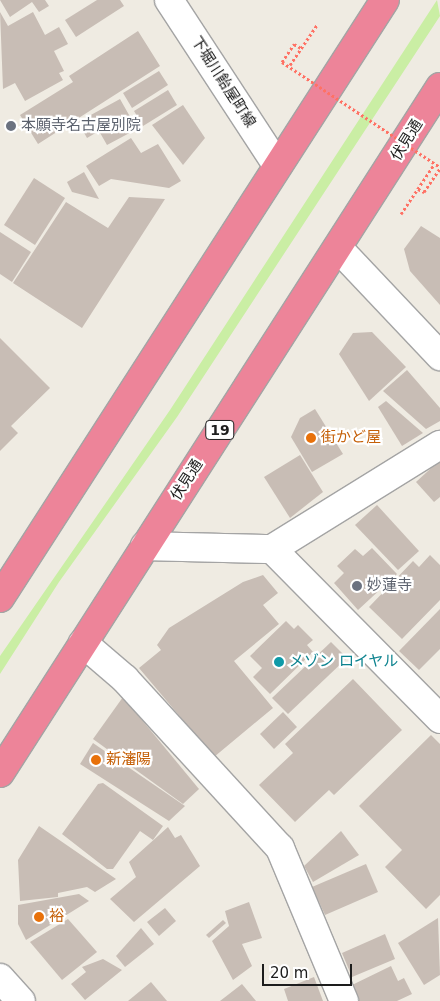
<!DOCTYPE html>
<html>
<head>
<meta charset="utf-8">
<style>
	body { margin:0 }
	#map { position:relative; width:440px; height:1001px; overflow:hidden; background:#efebe2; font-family:"DejaVu Sans","Noto Sans JP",sans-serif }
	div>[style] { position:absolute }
	.grass>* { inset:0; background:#caeea4 }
	.building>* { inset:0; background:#c8bdb5 }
	.path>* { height:3px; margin-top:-1.5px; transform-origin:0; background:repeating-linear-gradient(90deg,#ff7164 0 2.5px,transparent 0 5px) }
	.roads { filter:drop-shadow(1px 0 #a4a4a4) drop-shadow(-1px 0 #a4a4a4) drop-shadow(0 1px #a4a4a4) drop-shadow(0 -1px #a4a4a4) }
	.minor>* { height:28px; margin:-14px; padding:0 14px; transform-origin:14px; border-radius:14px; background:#fff }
	.highway>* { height:28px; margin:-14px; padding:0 14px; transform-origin:14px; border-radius:14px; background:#ed8499 }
	.path-bridge>* { height:3px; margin-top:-1.5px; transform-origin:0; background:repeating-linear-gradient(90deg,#ff7164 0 2.5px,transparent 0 5px) }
	.dots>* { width:14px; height:14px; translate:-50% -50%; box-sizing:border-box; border:2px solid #fff; border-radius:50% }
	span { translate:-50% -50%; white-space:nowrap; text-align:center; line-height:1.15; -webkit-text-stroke:4.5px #fff; paint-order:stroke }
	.shield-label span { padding:1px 4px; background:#fff; border:1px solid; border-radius:4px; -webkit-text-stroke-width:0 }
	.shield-label { font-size:14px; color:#1d1d1d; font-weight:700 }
	.street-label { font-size:15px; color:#1d1d1d }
	.worship-label { font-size:15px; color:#5b616d }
	.left { translate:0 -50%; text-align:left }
	.food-label { font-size:15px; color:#c56008 }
	.culture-label { font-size:15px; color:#0d838f }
	.scale { position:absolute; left:262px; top:964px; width:90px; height:22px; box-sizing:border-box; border:2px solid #1d1d1d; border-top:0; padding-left:6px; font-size:15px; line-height:18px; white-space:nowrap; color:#1d1d1d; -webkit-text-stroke:4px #fff; paint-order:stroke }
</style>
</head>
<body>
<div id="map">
	<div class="grass">
		<i style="clip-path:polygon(437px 0,440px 16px,177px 417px,59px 582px,0 674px,0 656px,170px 410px)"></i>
	</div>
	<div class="building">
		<i style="clip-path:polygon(0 0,45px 0,49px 6px,39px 12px,32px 2px,10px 17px)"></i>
		<i style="clip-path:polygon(97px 0,120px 0,124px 6px,76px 37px,65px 20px)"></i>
		<i style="clip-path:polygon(0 12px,8px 26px,33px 12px,45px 35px,59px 27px,68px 44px,54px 51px,64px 71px,59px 73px,63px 80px,25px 101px,15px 83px,3px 89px)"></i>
		<i style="clip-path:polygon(138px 31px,160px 66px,38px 144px,20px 115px,73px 82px,69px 76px)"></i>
		<i style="clip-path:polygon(159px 71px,168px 85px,132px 108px,123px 93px)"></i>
		<i style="clip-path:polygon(168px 90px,177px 105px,143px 126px,134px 111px)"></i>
		<i style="clip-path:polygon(120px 99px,137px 129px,107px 145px,99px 131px,87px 138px,78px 122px)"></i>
		<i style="clip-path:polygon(183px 105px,205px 138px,183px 165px,152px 125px)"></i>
		<i style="clip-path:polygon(131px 138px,141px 153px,158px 144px,181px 181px,169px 188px,111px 179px,99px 186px,86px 166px)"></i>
		<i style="clip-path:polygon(84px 172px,99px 199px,72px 192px,67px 182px)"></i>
		<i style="clip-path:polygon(34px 178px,65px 198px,35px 245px,4px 225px)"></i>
		<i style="clip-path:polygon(129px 197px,165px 199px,82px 328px,13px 283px,66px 202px,108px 228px)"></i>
		<i style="clip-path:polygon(421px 226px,440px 238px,440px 305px,410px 271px,404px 249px)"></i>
		<i style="clip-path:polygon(0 232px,31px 252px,12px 282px,0 274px)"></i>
		<i style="clip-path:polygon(372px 332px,406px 367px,369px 401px,339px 354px,353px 333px)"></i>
		<i style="clip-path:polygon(0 338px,50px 388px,11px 426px,18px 433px,0 451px)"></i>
		<i style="clip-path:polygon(407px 370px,440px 408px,440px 421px,426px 429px,383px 391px)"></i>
		<i style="clip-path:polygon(386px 401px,423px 433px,402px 446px,378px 407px)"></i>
		<i style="clip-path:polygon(315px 409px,343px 454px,312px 472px,291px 437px,300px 418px)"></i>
		<i style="clip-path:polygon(300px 455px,323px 492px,290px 518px,264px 477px)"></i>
		<i style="clip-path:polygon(440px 460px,440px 497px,434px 502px,416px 482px)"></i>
		<i style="clip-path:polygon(377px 505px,419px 551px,398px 570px,355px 525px)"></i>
		<i style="clip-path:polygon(372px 548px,397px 574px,358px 610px,334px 583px,344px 573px,337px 566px,355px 549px,363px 556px)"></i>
		<i style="clip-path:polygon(430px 555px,440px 565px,440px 600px,402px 639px,369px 607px,413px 561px,419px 567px)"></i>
		<i style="clip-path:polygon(263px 575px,278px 593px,263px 605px,279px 624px,234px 661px,273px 708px,214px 757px,139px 668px,161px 650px,157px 645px,169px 628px,243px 582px)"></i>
		<i style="clip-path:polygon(440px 609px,440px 649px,419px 670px,399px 651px)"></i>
		<i style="clip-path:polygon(286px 621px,294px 629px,298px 625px,313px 640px,307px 645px,313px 652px,270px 694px,253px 677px,262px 668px,250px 656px)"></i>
		<i style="clip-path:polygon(331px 642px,347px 658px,288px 714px,272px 698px)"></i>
		<i style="clip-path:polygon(353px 679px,402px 730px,334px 795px,329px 790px,295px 822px,259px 785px,293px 753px,285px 744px)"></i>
		<i style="clip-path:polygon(123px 697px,199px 789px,183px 804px,93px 739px)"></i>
		<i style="clip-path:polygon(283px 712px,297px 727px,274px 749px,260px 734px)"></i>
		<i style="clip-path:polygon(431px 735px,440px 744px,440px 895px,426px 909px,385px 867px,402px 850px,359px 806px)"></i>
		<i style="clip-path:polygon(93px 743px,185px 806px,169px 821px,80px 764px)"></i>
		<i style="clip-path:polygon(103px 783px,163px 826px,153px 840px,140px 831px,113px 869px,107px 869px,62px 834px,98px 784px)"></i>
		<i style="clip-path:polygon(39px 826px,116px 879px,95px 892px,87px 887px,58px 893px,58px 897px,20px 901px,18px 860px)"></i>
		<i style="clip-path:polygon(168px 827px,175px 838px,181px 835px,200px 866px,134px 922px,110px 899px,136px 877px,129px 862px)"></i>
		<i style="clip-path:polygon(341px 831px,359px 855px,313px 882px,304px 866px)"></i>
		<i style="clip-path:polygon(366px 864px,378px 892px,325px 915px,312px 887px)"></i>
		<i style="clip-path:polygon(79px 894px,89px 901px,26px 940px,18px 924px,18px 905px)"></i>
		<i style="clip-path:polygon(249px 902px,262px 938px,242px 944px,252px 966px,233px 980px,212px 941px,229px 926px,225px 911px)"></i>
		<i style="clip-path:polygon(165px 908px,176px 921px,159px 936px,147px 922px)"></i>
		<i style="clip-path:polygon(438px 918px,440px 975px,424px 985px,398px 943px)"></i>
		<i style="clip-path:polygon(68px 919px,97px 952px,62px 980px,30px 942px)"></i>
		<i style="clip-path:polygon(223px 920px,226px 923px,209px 938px,206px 935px)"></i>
		<i style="clip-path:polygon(141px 928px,154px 944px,125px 967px,116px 956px)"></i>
		<i style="clip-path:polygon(385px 934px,395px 959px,352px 977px,342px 953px)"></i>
		<i style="clip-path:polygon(103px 959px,122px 970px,85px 1000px,71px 984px,86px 972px,82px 967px)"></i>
		<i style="clip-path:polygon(391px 966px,398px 981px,404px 978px,412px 994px,397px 1001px,359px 1001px,352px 985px)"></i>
		<i style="clip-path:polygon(314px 977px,323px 1001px,288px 1001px,284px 989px)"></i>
		<i style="clip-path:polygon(151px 982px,167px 1001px,128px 1001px)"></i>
		<i style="clip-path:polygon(242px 984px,256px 1001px,220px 1001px)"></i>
	</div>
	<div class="path">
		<i style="left:282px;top:62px;width:22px;rotate:-56deg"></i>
		<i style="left:294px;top:44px;width:8px;rotate:30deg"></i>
		<i style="left:290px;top:65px;width:48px;rotate:-56deg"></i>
		<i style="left:418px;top:189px;width:7px;rotate:27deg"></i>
		<i style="left:424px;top:192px;width:29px;rotate:-56deg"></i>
		<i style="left:401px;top:214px;width:58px;rotate:-56.3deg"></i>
	</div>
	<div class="roads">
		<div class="minor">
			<i style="left:169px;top:0;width:197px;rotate:56.8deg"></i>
			<i style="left:338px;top:248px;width:149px;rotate:46.6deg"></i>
			<i style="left:145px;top:546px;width:127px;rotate:1.4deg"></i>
			<i style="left:272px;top:549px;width:198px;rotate:-31.8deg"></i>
			<i style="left:272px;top:549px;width:239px;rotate:45.3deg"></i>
			<i style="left:83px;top:643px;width:55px;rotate:40.6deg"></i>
			<i style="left:125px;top:679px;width:229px;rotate:47.5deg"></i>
			<i style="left:280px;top:848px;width:166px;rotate:67.3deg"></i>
			<i style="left:0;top:978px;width:31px;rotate:48deg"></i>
		</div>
		<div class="highway">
			<i style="left:0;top:598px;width:711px;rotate:-57.23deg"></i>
			<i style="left:0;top:773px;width:815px;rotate:-57.32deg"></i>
		</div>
	</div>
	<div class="path-bridge">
		<i style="left:282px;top:62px;width:190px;rotate:33.6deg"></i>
	</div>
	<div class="dots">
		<i style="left:11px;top:126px;background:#6b7280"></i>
		<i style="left:311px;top:438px;background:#e8710a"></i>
		<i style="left:357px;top:586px;background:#6b7280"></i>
		<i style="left:279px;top:662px;background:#0f9aa8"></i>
		<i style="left:96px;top:760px;background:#e8710a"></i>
		<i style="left:39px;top:917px;background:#e8710a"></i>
	</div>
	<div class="shield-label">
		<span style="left:220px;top:430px">19</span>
	</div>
	<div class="street-label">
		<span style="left:223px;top:82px;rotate:57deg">下堀川飴屋町線</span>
		<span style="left:407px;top:140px;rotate:-58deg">伏見通</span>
		<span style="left:187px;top:480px;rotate:-57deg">伏見通</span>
	</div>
	<div class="worship-label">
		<span class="left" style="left:21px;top:126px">本願寺名古屋別院</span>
		<span class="left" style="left:367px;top:586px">妙蓮寺</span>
	</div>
	<div class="food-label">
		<span class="left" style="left:321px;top:438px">街かど屋</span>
		<span class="left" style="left:106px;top:760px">新瀋陽</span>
		<span class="left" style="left:49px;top:917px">裕</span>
	</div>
	<div class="culture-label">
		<span class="left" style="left:289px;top:662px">メゾン ロイヤル</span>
	</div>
	<div class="scale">20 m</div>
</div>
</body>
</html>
